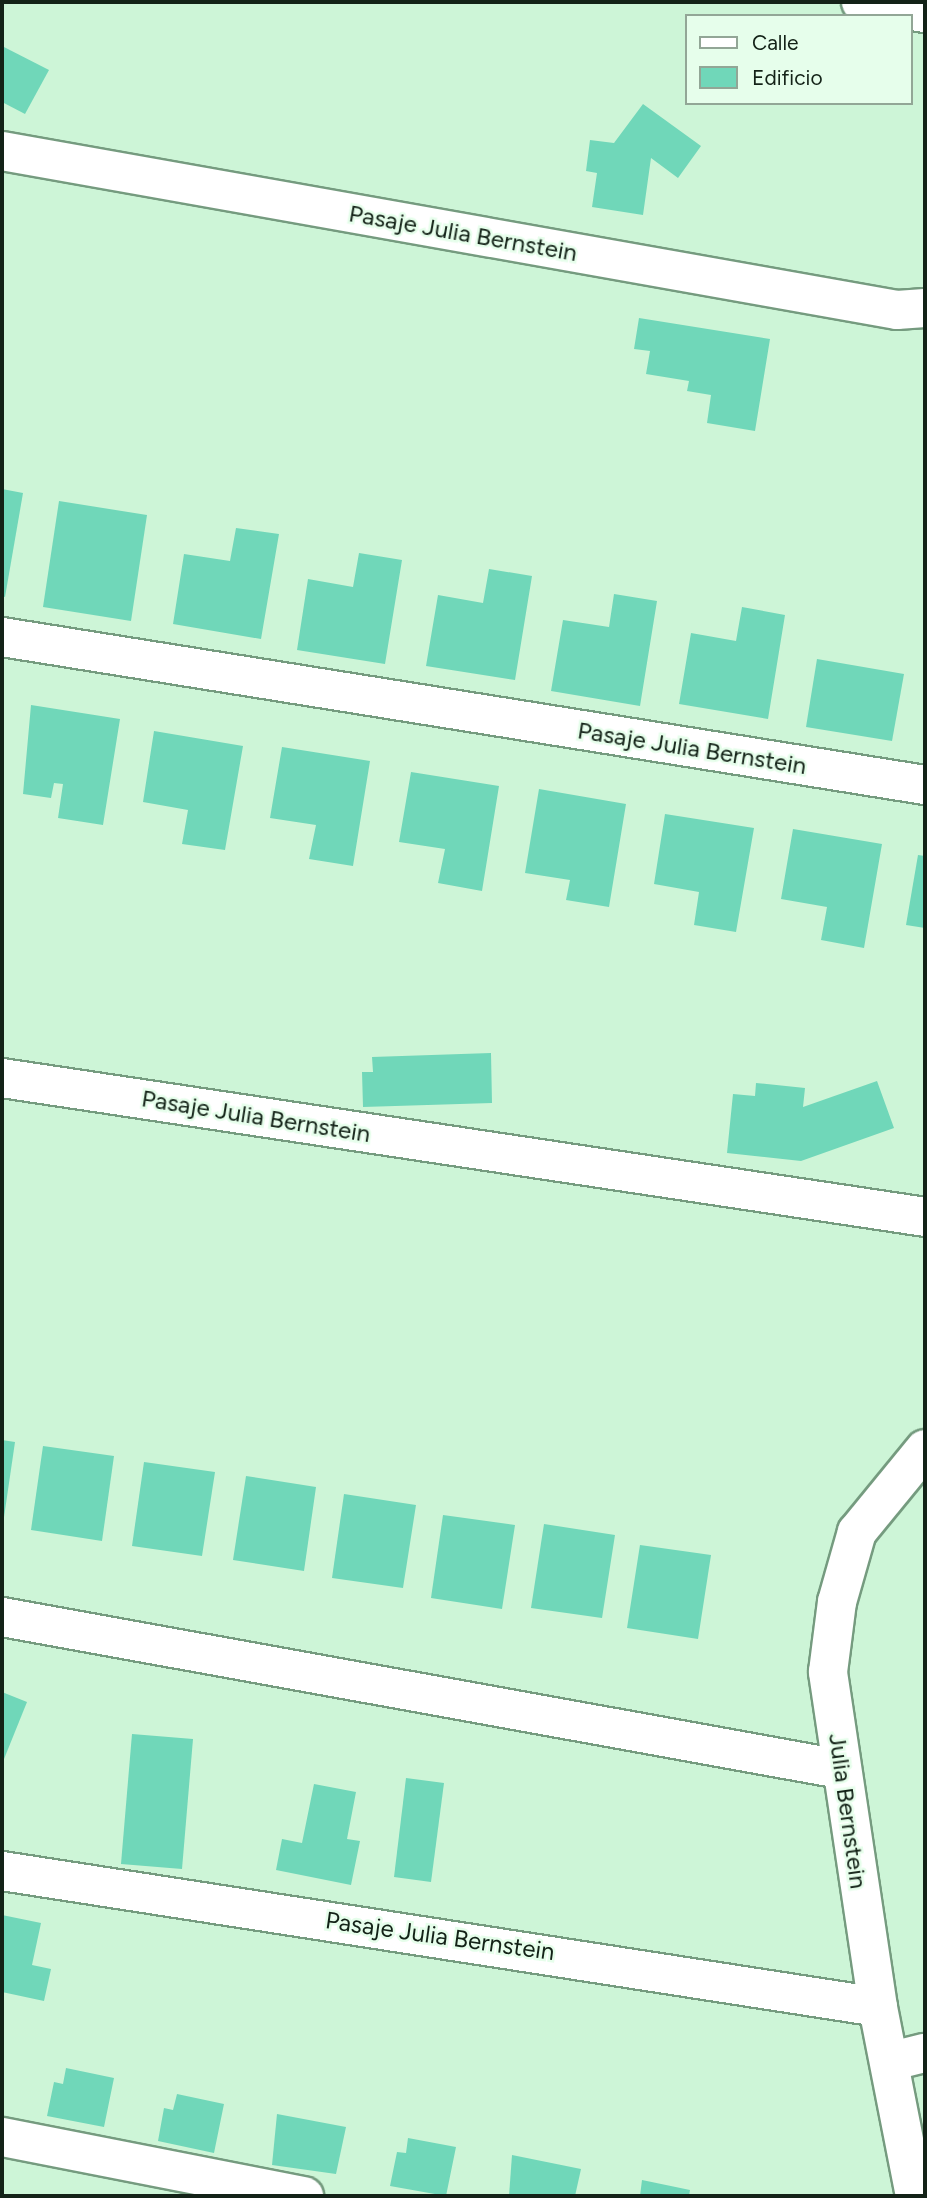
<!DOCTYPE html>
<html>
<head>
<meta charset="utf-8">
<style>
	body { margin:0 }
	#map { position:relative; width:927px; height:2198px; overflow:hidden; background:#cdf5d7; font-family:Figtree,sans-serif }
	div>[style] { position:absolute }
	.building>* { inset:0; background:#70d7b9 }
	.roads { filter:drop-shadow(2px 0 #759b7f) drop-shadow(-2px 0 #759b7f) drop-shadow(0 2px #759b7f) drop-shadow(0 -2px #759b7f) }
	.minor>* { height:38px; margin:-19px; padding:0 19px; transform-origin:19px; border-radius:19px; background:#fff }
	span { translate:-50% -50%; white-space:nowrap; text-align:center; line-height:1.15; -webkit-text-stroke:5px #e6feeb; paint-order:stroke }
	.street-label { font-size:24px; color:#132217 }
	.frame { position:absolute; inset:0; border:4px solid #132217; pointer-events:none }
	.legend { position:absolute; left:685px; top:14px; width:228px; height:91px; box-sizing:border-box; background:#e6feeb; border:2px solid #92a696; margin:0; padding:9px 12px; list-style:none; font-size:21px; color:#132217 }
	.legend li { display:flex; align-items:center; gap:14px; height:35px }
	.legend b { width:35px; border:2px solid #92a696 }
</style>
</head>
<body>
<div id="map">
	<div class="building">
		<i style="clip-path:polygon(2px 46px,49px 70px,25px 114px,2px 102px)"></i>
		<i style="clip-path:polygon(643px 104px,701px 146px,678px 178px,651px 158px,643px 215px,592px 207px,597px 173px,586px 171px,590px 140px,614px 143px)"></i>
		<i style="clip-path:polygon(639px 318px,770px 339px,755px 431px,707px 423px,711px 395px,687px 391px,689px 381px,646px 374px,650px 351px,634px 349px)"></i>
		<i style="clip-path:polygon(2px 489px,23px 493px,5px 597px,2px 596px)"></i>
		<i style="clip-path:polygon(59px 501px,147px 515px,131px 621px,43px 607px)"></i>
		<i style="clip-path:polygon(236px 528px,279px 534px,261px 639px,173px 624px,184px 554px,230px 561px)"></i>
		<i style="clip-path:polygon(359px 553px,402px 560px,385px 664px,297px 650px,308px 579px,353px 587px)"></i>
		<i style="clip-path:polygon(489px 569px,532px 576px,515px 680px,426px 666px,438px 595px,483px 603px)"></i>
		<i style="clip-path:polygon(614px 594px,657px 601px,640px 706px,551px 691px,563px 620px,609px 627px)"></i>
		<i style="clip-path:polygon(742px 607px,785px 615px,768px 719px,679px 704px,691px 633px,736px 641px)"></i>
		<i style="clip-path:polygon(817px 659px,904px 674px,892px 741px,806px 727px)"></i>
		<i style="clip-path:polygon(31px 705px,120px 719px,103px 825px,58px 818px,63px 784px,54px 783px,51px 798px,23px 794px)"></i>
		<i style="clip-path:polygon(154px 731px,243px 746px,225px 850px,182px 844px,188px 810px,143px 802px)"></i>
		<i style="clip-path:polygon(282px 747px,370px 761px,353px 866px,309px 859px,316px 825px,270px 818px)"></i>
		<i style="clip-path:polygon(411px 772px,499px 786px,482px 891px,438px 883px,445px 849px,399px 842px)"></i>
		<i style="clip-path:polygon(539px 789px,626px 804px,609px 907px,566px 900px,570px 880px,525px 873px)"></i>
		<i style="clip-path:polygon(665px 814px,754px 828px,736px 932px,694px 925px,699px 892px,654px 884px)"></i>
		<i style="clip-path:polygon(793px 829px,882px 844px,864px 948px,821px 940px,827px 907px,781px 899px)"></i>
		<i style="clip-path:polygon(918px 855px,925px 856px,925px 928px,906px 925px)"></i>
		<i style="clip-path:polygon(491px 1053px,492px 1103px,363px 1107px,362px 1072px,373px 1072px,372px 1057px)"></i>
		<i style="clip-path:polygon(877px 1081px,894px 1128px,801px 1161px,727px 1153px,733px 1094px,755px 1096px,756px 1083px,805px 1088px,803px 1107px)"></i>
		<i style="clip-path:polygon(2px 1440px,15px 1442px,3px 1524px,2px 1524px)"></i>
		<i style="clip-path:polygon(43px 1446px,114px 1456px,102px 1541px,31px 1530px)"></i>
		<i style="clip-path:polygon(144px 1462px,215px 1472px,202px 1556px,132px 1546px)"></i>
		<i style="clip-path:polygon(246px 1476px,316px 1487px,304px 1571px,233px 1560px)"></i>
		<i style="clip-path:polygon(344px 1494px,416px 1505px,403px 1588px,332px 1578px)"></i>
		<i style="clip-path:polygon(443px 1515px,515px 1525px,502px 1609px,431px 1598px)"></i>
		<i style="clip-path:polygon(544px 1524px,615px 1535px,602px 1618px,531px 1608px)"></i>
		<i style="clip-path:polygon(640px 1545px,711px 1555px,698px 1639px,627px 1628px)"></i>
		<i style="clip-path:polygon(2px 1692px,27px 1702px,2px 1764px)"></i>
		<i style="clip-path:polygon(132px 1734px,193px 1739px,182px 1869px,121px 1864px)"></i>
		<i style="clip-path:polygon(406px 1778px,444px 1783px,431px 1882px,394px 1877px)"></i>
		<i style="clip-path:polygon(314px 1784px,356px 1792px,347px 1839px,360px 1841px,351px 1885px,276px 1870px,282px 1839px,302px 1843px)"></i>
		<i style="clip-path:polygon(2px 1915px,41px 1923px,32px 1965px,51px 1969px,44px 2001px,2px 1992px)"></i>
		<i style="clip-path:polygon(66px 2068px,114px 2078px,104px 2127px,47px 2116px,54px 2082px,63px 2084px)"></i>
		<i style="clip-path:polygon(177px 2094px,224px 2104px,214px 2153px,158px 2141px,164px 2108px,173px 2110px)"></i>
		<i style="clip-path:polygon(277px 2114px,346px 2127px,336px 2174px,272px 2165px)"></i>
		<i style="clip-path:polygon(408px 2138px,456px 2147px,446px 2196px,390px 2186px,397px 2152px,406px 2153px)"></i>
		<i style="clip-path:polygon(512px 2155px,581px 2169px,575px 2196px,509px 2196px)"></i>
		<i style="clip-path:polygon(642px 2180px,690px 2190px,689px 2196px,640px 2196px)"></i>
	</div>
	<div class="roads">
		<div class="minor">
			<i style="left:861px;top:2px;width:65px;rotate:9.8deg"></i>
			<i style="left:2px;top:151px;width:909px;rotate:10.07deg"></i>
			<i style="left:897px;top:310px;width:28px;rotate:-4deg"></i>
			<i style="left:2px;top:637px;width:935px;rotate:9.11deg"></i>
			<i style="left:2px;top:1078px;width:933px;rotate:8.56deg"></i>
			<i style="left:2px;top:1617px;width:852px;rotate:10.28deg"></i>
			<i style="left:2px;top:1871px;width:886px;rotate:8.82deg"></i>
			<i style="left:892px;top:2061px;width:34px;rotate:-14deg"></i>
			<i style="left:2px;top:2137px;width:308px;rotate:11.1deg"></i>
			<i style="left:915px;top:2196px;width:193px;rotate:-101.1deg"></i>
			<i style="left:878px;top:2007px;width:339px;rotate:-98.5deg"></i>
			<i style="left:828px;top:1672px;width:71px;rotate:-82.7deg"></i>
			<i style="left:837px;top:1602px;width:73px;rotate:-74.1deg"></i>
			<i style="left:857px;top:1532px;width:107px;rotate:-50.7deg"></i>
		</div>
	</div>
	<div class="street-label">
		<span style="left:463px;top:233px;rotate:10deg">Pasaje Julia Bernstein</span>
		<span style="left:692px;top:748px;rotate:9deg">Pasaje Julia Bernstein</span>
		<span style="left:256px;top:1116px;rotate:9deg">Pasaje Julia Bernstein</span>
		<span style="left:848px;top:1811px;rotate:82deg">Julia Bernstein</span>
		<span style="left:440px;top:1936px;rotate:8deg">Pasaje Julia Bernstein</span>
	</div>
	<div class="frame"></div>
	<ul class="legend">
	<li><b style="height:9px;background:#fff"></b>Calle</li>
	<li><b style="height:19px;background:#70d7b9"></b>Edificio</li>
	</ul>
</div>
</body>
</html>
